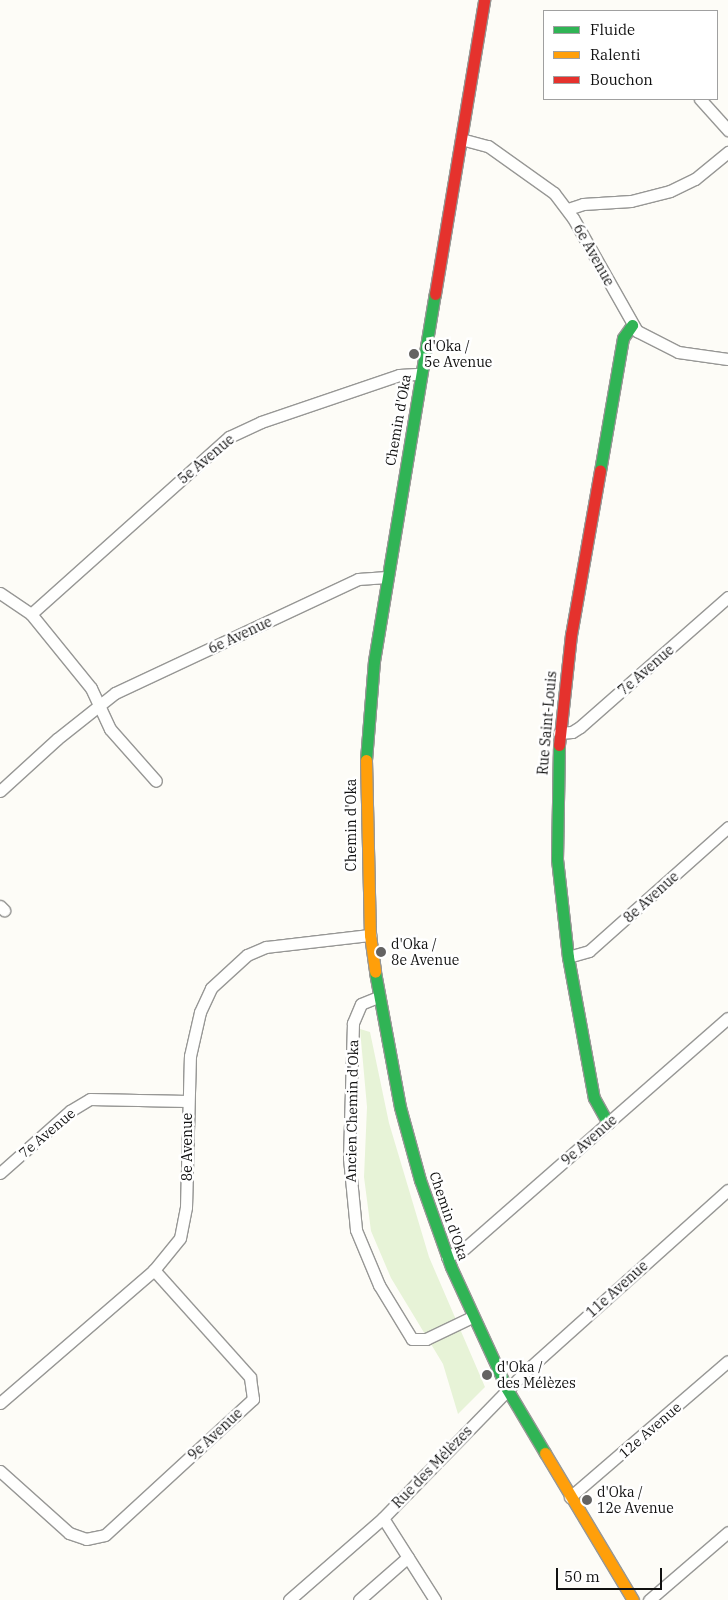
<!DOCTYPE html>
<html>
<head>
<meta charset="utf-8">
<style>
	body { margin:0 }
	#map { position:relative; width:728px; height:1600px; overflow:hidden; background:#fdfcf7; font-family:"IBM Plex Serif",serif }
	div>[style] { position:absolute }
	.green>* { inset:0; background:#e7f3d7 }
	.roads { filter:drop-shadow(1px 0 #979795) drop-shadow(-1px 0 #979795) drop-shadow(0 1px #979795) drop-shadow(0 -1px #979795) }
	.street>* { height:11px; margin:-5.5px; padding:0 5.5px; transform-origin:5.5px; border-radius:5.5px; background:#fffffe }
	.fast>* { height:11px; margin:-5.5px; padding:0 5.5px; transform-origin:5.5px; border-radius:5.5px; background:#30b455 }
	.slow>* { height:11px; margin:-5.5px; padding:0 5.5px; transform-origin:5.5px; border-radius:5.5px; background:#ff9f0a }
	.jam>* { height:11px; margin:-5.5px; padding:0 5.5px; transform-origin:5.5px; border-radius:5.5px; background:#e5322d }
	.dots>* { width:14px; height:14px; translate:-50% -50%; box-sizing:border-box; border:2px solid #fff; border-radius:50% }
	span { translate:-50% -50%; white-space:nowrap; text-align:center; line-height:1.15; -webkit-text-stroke:5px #fff; paint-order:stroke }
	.street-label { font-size:14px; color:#111 }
	.poi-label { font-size:14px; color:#111 }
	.left { translate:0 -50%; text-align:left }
	.legend { position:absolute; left:543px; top:10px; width:175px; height:90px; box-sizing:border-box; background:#fff; border:1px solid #a0a0a0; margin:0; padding:6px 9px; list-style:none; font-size:15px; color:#111 }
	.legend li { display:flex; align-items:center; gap:10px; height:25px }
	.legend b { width:25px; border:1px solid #a0a0a0 }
	.scale { position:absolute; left:556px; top:1568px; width:106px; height:22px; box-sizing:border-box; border:2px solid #111; border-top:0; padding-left:6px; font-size:15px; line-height:18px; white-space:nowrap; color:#111; -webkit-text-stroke:4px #fff; paint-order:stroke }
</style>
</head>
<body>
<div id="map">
	<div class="green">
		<i style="clip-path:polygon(360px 1029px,370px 1032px,389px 1123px,429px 1257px,485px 1387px,458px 1414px,443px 1364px,391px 1278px,371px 1231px,364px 1177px,367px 1107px)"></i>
	</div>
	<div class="roads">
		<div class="street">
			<i style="left:700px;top:99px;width:42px;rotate:47.9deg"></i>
			<i style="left:461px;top:139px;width:28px;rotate:15deg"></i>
			<i style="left:488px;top:146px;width:81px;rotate:35.5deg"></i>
			<i style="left:554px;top:193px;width:31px;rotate:53deg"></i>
			<i style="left:573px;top:218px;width:130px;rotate:60.5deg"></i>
			<i style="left:637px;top:331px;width:46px;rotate:27.1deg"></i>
			<i style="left:678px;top:352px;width:50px;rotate:8deg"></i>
			<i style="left:568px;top:209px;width:16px;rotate:-18deg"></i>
			<i style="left:583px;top:204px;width:48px;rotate:-3.6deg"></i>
			<i style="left:631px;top:201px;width:40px;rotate:-14.4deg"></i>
			<i style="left:670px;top:191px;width:28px;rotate:-26deg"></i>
			<i style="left:695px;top:179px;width:43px;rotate:-39.3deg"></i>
			<i style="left:0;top:593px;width:37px;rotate:34deg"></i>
			<i style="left:31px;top:614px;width:95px;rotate:51deg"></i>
			<i style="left:91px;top:688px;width:45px;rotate:65.1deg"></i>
			<i style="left:110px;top:729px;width:69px;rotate:48.5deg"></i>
			<i style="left:31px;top:614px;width:266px;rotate:-41.8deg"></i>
			<i style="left:229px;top:437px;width:35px;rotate:-25deg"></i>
			<i style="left:261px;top:422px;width:146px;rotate:-18.8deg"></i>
			<i style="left:399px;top:375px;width:22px;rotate:-3deg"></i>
			<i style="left:559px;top:733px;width:13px;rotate:-4deg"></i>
			<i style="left:572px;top:732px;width:9px;rotate:-32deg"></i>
			<i style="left:580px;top:727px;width:197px;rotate:-41.3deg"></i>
			<i style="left:0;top:791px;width:77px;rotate:-42.4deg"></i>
			<i style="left:57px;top:739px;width:74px;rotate:-38.4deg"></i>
			<i style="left:115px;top:693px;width:268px;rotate:-25.1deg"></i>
			<i style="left:358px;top:579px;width:29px;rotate:-4deg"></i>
			<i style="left:0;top:906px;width:6px;rotate:45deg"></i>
			<i style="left:568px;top:957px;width:22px;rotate:-16deg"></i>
			<i style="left:589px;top:951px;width:186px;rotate:-41.7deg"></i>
			<i style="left:378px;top:997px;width:18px;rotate:158deg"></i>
			<i style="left:361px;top:1004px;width:21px;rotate:113deg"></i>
			<i style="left:353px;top:1023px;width:135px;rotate:91.7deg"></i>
			<i style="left:349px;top:1158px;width:72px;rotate:84.4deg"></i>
			<i style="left:356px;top:1230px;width:60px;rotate:67.3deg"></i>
			<i style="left:379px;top:1285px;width:63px;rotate:58.6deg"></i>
			<i style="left:412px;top:1339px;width:14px"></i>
			<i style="left:426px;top:1339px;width:51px;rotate:-25.6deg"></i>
			<i style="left:0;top:1173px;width:94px;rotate:-41.5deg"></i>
			<i style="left:70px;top:1111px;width:23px;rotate:-31deg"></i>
			<i style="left:90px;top:1099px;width:97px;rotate:1.2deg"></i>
			<i style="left:447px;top:1257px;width:20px;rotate:-27deg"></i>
			<i style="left:465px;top:1248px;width:349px;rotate:-41.2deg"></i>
			<i style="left:0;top:1403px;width:203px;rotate:-40.8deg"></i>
			<i style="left:154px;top:1270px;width:41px;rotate:-50.9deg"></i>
			<i style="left:180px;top:1238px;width:32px;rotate:-79deg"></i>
			<i style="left:186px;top:1207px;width:151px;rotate:-88.5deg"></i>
			<i style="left:190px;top:1056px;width:45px;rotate:-77.2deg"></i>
			<i style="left:200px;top:1012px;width:26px;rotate:-65deg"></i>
			<i style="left:211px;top:988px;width:49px;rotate:-42.5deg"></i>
			<i style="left:247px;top:955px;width:21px;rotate:-23deg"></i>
			<i style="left:266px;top:947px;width:105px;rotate:-6.6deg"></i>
			<i style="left:0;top:1471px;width:93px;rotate:41.9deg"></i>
			<i style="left:69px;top:1533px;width:18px;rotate:19deg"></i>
			<i style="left:86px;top:1539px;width:19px;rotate:-12deg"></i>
			<i style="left:105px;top:1535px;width:201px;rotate:-42.6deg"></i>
			<i style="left:253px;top:1399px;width:22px;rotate:-98deg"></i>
			<i style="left:250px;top:1377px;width:144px;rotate:-131.9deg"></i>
			<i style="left:570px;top:1497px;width:208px;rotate:-40.7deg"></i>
			<i style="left:289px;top:1600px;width:125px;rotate:-41.1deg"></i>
			<i style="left:359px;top:1600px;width:65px;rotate:-41.3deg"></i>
			<i style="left:435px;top:1600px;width:97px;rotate:-122.4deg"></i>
			<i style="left:383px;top:1518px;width:205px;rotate:-45.8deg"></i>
			<i style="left:526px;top:1371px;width:271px;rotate:-41.9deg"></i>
			<i style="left:649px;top:1600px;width:104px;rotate:-40.7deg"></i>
		</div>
		<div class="fast">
			<i style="left:600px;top:471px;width:135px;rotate:-80.2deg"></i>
			<i style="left:623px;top:338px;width:16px;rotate:-55deg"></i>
			<i style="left:559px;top:745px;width:114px;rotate:91deg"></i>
			<i style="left:557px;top:859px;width:99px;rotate:83.6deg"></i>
			<i style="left:568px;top:957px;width:143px;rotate:79.6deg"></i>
			<i style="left:594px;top:1098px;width:29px;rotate:61deg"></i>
			<i style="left:366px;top:760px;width:99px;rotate:-85.4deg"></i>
			<i style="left:374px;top:661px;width:372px;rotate:-80.6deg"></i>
			<i style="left:375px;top:972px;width:137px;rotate:79.5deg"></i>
			<i style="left:400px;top:1107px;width:76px;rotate:74.7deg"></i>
			<i style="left:420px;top:1180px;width:92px;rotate:70.4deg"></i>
			<i style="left:451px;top:1267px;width:134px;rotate:65.3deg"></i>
			<i style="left:507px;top:1389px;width:74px;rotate:59.3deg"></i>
		</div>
		<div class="slow">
			<i style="left:366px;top:760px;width:175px;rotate:88.7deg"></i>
			<i style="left:370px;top:935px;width:37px;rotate:82deg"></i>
			<i style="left:545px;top:1453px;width:171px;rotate:59.1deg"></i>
		</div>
		<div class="jam">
			<i style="left:435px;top:294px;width:298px;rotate:-80.5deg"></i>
			<i style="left:559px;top:745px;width:111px;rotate:-83.8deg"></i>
			<i style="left:571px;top:635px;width:167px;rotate:-80deg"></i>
		</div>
	</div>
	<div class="dots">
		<i style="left:414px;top:354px;background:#646362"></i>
		<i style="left:381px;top:952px;background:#646362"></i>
		<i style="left:487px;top:1375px;background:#646362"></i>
		<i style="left:587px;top:1500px;background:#646362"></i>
	</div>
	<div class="street-label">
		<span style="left:594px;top:255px;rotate:61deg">6e Avenue</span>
		<span style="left:398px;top:420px;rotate:-80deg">Chemin d'Oka</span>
		<span style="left:206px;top:459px;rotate:-40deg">5e Avenue</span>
		<span style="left:240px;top:635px;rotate:-25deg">6e Avenue</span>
		<span style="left:646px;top:670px;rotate:-41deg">7e Avenue</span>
		<span style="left:547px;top:723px;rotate:-85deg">Rue Saint-Louis</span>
		<span style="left:351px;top:825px;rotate:-90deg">Chemin d'Oka</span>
		<span style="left:651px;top:897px;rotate:-42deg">8e Avenue</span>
		<span style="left:352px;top:1111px;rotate:-89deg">Ancien Chemin d'Oka</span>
		<span style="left:47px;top:1133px;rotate:-40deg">7e Avenue</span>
		<span style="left:589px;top:1140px;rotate:-41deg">9e Avenue</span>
		<span style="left:187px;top:1147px;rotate:-90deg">8e Avenue</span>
		<span style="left:449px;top:1216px;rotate:71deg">Chemin d'Oka</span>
		<span style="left:617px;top:1289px;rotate:-42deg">11e Avenue</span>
		<span style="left:650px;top:1430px;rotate:-41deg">12e Avenue</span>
		<span style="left:215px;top:1434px;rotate:-43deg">9e Avenue</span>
		<span style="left:432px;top:1467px;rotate:-46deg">Rue des Mélèzes</span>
	</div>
	<div class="poi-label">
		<span class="left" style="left:424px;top:354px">d'Oka /<br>5e Avenue</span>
		<span class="left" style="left:391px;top:952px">d'Oka /<br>8e Avenue</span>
		<span class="left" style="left:497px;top:1375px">d'Oka /<br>des Mélèzes</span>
		<span class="left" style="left:597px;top:1500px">d'Oka /<br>12e Avenue</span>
	</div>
	<ul class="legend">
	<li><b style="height:6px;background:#30b455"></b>Fluide</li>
	<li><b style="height:6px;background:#ff9f0a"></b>Ralenti</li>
	<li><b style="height:6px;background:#e5322d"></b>Bouchon</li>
	</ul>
	<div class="scale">50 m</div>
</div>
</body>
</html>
